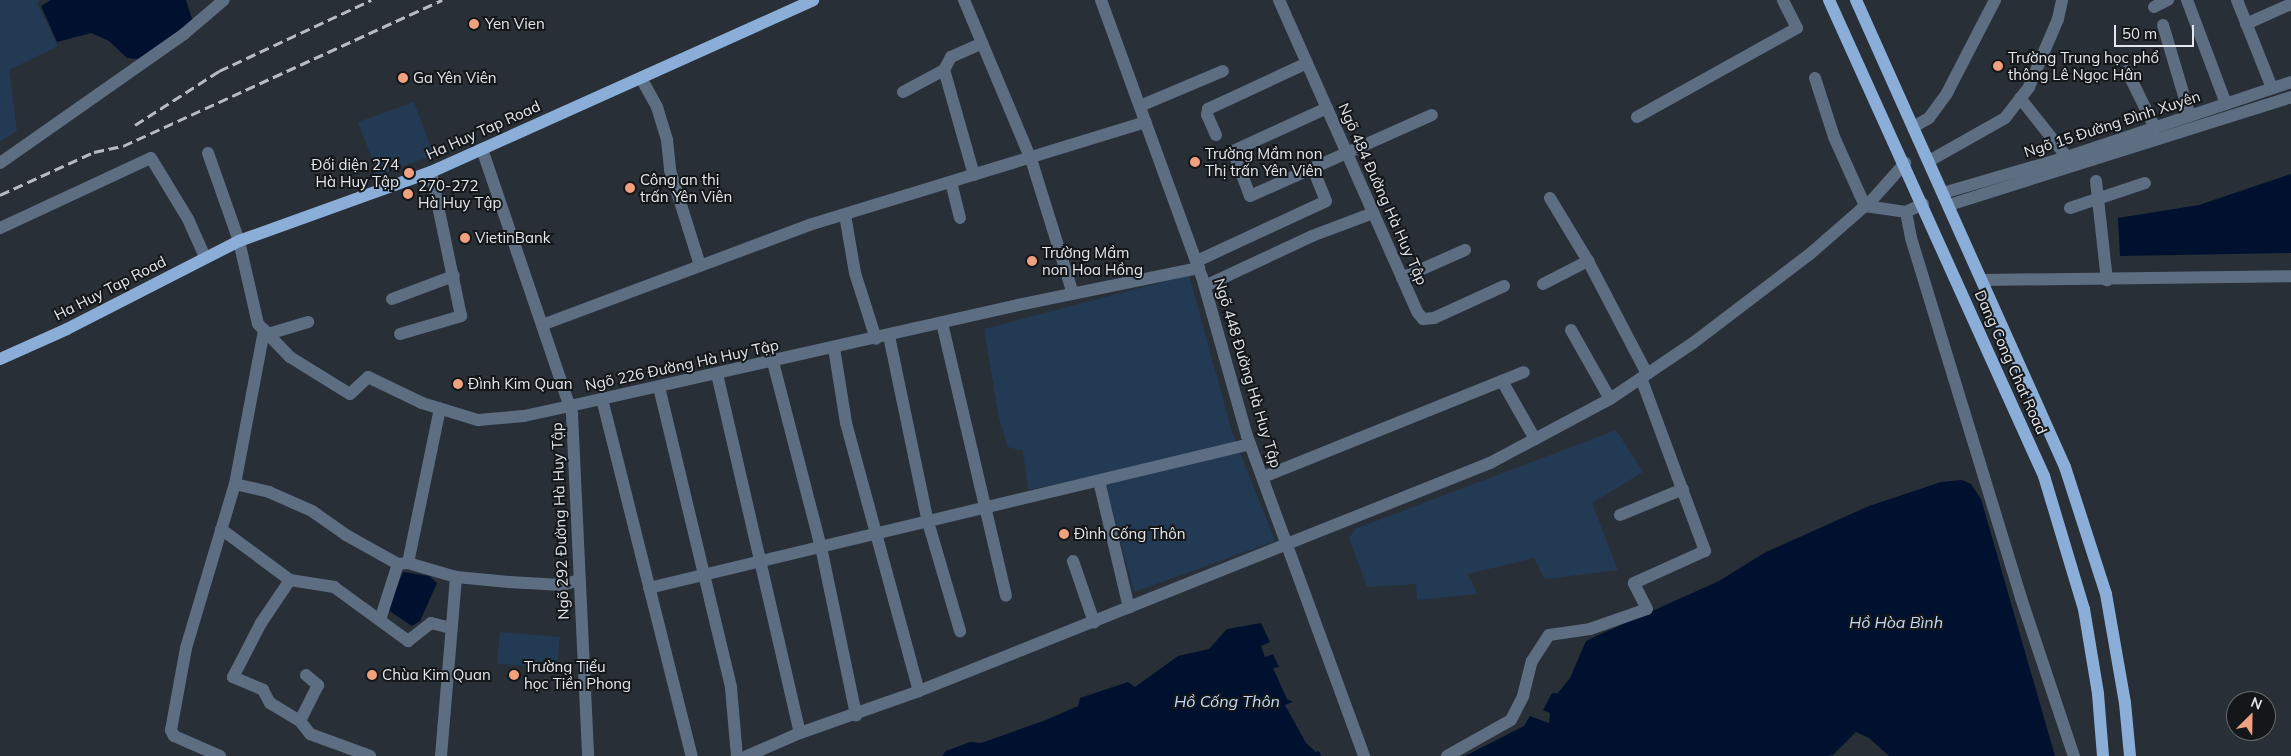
<!DOCTYPE html>
<html>
<head>
<meta charset="utf-8">
<style>
	body { margin:0 }
	#map { position:relative; width:2291px; height:756px; overflow:hidden; background:#282f37; font-family:Mulish,sans-serif }
	div>[style] { position:absolute }
	.green>* { inset:0; background:#233a55 }
	.water>* { inset:0; background:#001130 }
	.minor>* { height:12px; margin:-6px; padding:0 6px; transform-origin:6px; border-radius:6px; background:#5d6e83 }
	.major>* { height:12px; margin:-6px; padding:0 6px; transform-origin:6px; border-radius:6px; background:#8baed9 }
	.rail>* { height:3px; margin-top:-1.5px; transform-origin:0; background:repeating-linear-gradient(90deg,#b7bcc2 0 10px,transparent 0 15px) }
	.dots>* { width:14px; height:14px; translate:-50% -50%; box-sizing:border-box; border:2px solid #14171a; border-radius:50% }
	span { translate:-50% -50%; white-space:nowrap; text-align:center; line-height:1.15; -webkit-text-stroke:4px #14171a; paint-order:stroke }
	.poi-label { font-size:15px; color:#e4e8ed }
	.left { translate:0 -50%; text-align:left }
	.right { translate:-100% -50%; text-align:right }
	.street-label { font-size:15px; color:#e4e8ed }
	.water-label { font-size:16px; color:#c5dcf9; font-style:italic }
	.north { position:absolute; left:2226px; top:691px; width:50px; height:50px; box-sizing:border-box; background:#14171a; border:1px solid #676b6e; border-radius:50%; rotate:23deg; font-size:14px; font-weight:700; line-height:20px; text-align:center; color:#e4e8ed }
	.north::after { content:''; display:block; margin:auto; width:18px; height:22px; background:#f2a17e; clip-path:polygon(50% 0,100% 100%,50% 72%,0 100%) }
	.scale { position:absolute; left:2114px; top:25px; width:80px; height:22px; box-sizing:border-box; border:2px solid #e4e8ed; border-top:0; padding-left:6px; font-size:15px; line-height:18px; white-space:nowrap; color:#e4e8ed; -webkit-text-stroke:4px #14171a; paint-order:stroke }
</style>
</head>
<body>
<div id="map">
	<div class="green">
		<i style="clip-path:polygon(0 0,41px 0,37px 3px,58px 46px,9px 70px,17px 131px,0 141px)"></i>
		<i style="clip-path:polygon(414px 102px,434px 155px,378px 175px,358px 122px)"></i>
		<i style="clip-path:polygon(1189px 275px,1232px 432px,1275px 541px,1134px 592px,1103px 474px,1028px 490px,1023px 451px,1008px 447px,999px 418px,984px 329px)"></i>
		<i style="clip-path:polygon(1616px 430px,1643px 472px,1592px 503px,1618px 570px,1545px 579px,1534px 558px,1468px 574px,1477px 594px,1417px 600px,1416px 584px,1367px 587px,1349px 538px,1355px 529px)"></i>
		<i style="clip-path:polygon(500px 632px,560px 637px,557px 668px,497px 664px)"></i>
	</div>
	<div class="water">
		<i style="clip-path:polygon(51px 0,186px 0,194px 25px,139px 59px,127px 58px,109px 41px,91px 33px,57px 42px,41px 6px)"></i>
		<i style="clip-path:polygon(2291px 174px,2291px 253px,2120px 256px,2118px 218px,2199px 205px)"></i>
		<i style="clip-path:polygon(1962px 480px,1971px 484px,1981px 499px,2055px 756px,1889px 756px,1869px 738px,1856px 732px,1833px 755px,1827px 756px,1465px 756px,1524px 726px,1530px 716px,1549px 723px,1550px 713px,1543px 710px,1552px 693px,1558px 693px,1570px 678px,1586px 641px,1592px 638px,1719px 581px,1764px 553px,1869px 506px,1941px 482px)"></i>
		<i style="clip-path:polygon(403px 572px,429px 576px,437px 583px,420px 621px,412px 626px,388px 610px)"></i>
		<i style="clip-path:polygon(1261px 623px,1270px 642px,1261px 646px,1265px 657px,1273px 654px,1279px 667px,1273px 668px,1287px 699px,1293px 702px,1285px 705px,1306px 743px,1316px 752px,1319px 751px,1321px 756px,942px 756px,946px 751px,970px 742px,981px 743px,1046px 720px,1078px 706px,1080px 698px,1128px 682px,1135px 687px,1178px 656px,1209px 649px,1227px 629px)"></i>
	</div>
	<div class="minor">
		<i style="left:964px;top:0;width:173px;rotate:67.2deg"></i>
		<i style="left:1031px;top:159px;width:141px;rotate:72.7deg"></i>
		<i style="left:1101px;top:0;width:295px;rotate:70deg"></i>
		<i style="left:1202px;top:277px;width:165px;rotate:74.2deg"></i>
		<i style="left:1247px;top:436px;width:341px;rotate:69.9deg"></i>
		<i style="left:1279px;top:0;width:342px;rotate:66.1deg"></i>
		<i style="left:1418px;top:313px;width:8px;rotate:50deg"></i>
		<i style="left:1423px;top:319px;width:11px;rotate:-5deg"></i>
		<i style="left:1434px;top:318px;width:77px;rotate:-24.6deg"></i>
		<i style="left:2187px;top:0;width:111px;rotate:69.4deg"></i>
		<i style="left:2237px;top:0;width:95px;rotate:68.3deg"></i>
		<i style="left:2154px;top:7px;width:16px;rotate:-27deg"></i>
		<i style="left:2246px;top:24px;width:49px;rotate:-24deg"></i>
		<i style="left:2163px;top:25px;width:95px;rotate:73.5deg"></i>
		<i style="left:2127px;top:71px;width:64px;rotate:63.8deg"></i>
		<i style="left:641px;top:78px;width:33px;rotate:61deg"></i>
		<i style="left:657px;top:107px;width:34px;rotate:73deg"></i>
		<i style="left:667px;top:140px;width:30px;rotate:84deg"></i>
		<i style="left:670px;top:170px;width:100px;rotate:72.5deg"></i>
		<i style="left:1815px;top:78px;width:62px;rotate:72.1deg"></i>
		<i style="left:1834px;top:137px;width:76px;rotate:65.8deg"></i>
		<i style="left:1865px;top:206px;width:41px;rotate:8.3deg"></i>
		<i style="left:903px;top:92px;width:47px;rotate:-28.2deg"></i>
		<i style="left:2020px;top:98px;width:75px;rotate:51.5deg"></i>
		<i style="left:1140px;top:106px;width:90px;rotate:-22.9deg"></i>
		<i style="left:1327px;top:108px;width:103px;rotate:155.4deg"></i>
		<i style="left:1233px;top:151px;width:48px;rotate:69.3deg"></i>
		<i style="left:1250px;top:196px;width:199px;rotate:-24deg"></i>
		<i style="left:1637px;top:117px;width:183px;rotate:-29.1deg"></i>
		<i style="left:1797px;top:28px;width:31px;rotate:-117deg"></i>
		<i style="left:1913px;top:127px;width:18px;rotate:-29deg"></i>
		<i style="left:1929px;top:118px;width:31px;rotate:-54deg"></i>
		<i style="left:1947px;top:93px;width:105px;rotate:-62.7deg"></i>
		<i style="left:1216px;top:135px;width:22px;rotate:-114deg"></i>
		<i style="left:1207px;top:115px;width:6px;rotate:-81deg"></i>
		<i style="left:1208px;top:109px;width:109px;rotate:-24.9deg"></i>
		<i style="left:482px;top:149px;width:280px;rotate:71.2deg"></i>
		<i style="left:572px;top:414px;width:342px;rotate:87.3deg"></i>
		<i style="left:208px;top:153px;width:93px;rotate:70.6deg"></i>
		<i style="left:239px;top:241px;width:85px;rotate:77.1deg"></i>
		<i style="left:258px;top:324px;width:46px;rotate:45.9deg"></i>
		<i style="left:290px;top:357px;width:70px;rotate:31.7deg"></i>
		<i style="left:350px;top:394px;width:25px;rotate:-43deg"></i>
		<i style="left:368px;top:377px;width:60px;rotate:25.7deg"></i>
		<i style="left:422px;top:403px;width:59px;rotate:16.9deg"></i>
		<i style="left:478px;top:420px;width:46px;rotate:-5deg"></i>
		<i style="left:524px;top:416px;width:47px;rotate:-12.3deg"></i>
		<i style="left:570px;top:406px;width:459px;rotate:-12.7deg"></i>
		<i style="left:1018px;top:305px;width:185px;rotate:-11.6deg"></i>
		<i style="left:1929px;top:161px;width:87px;rotate:-29.5deg"></i>
		<i style="left:2005px;top:118px;width:39px;rotate:-52deg"></i>
		<i style="left:2029px;top:87px;width:74px;rotate:-66.9deg"></i>
		<i style="left:2058px;top:19px;width:19px;rotate:-78deg"></i>
		<i style="left:0;top:163px;width:225px;rotate:-35deg"></i>
		<i style="left:184px;top:34px;width:52px;rotate:-40.4deg"></i>
		<i style="left:974px;top:175px;width:109px;rotate:-105.9deg"></i>
		<i style="left:944px;top:70px;width:15px;rotate:-62deg"></i>
		<i style="left:951px;top:57px;width:34px;rotate:-24deg"></i>
		<i style="left:2096px;top:181px;width:100px;rotate:83.7deg"></i>
		<i style="left:951px;top:182px;width:37px;rotate:76deg"></i>
		<i style="left:1943px;top:193px;width:129px;rotate:-16.2deg"></i>
		<i style="left:2067px;top:157px;width:236px;rotate:-18.5deg"></i>
		<i style="left:1550px;top:198px;width:74px;rotate:58.9deg"></i>
		<i style="left:1588px;top:261px;width:127px;rotate:62.4deg"></i>
		<i style="left:1923px;top:204px;width:19px;rotate:155deg"></i>
		<i style="left:1906px;top:212px;width:26px;rotate:79deg"></i>
		<i style="left:1911px;top:238px;width:376px;rotate:73deg"></i>
		<i style="left:2021px;top:598px;width:167px;rotate:71.5deg"></i>
		<i style="left:1949px;top:205px;width:359px;rotate:-17.5deg"></i>
		<i style="left:2070px;top:208px;width:79px;rotate:-18.4deg"></i>
		<i style="left:845px;top:215px;width:59px;rotate:80.2deg"></i>
		<i style="left:855px;top:273px;width:69px;rotate:72.3deg"></i>
		<i style="left:0;top:228px;width:166px;rotate:-24.9deg"></i>
		<i style="left:151px;top:158px;width:71px;rotate:58.8deg"></i>
		<i style="left:188px;top:219px;width:42px;rotate:65.9deg"></i>
		<i style="left:1197px;top:261px;width:142px;rotate:-24.9deg"></i>
		<i style="left:1326px;top:201px;width:35px;rotate:-112deg"></i>
		<i style="left:1402px;top:278px;width:69px;rotate:-24deg"></i>
		<i style="left:1982px;top:280px;width:309px;rotate:-0.7deg"></i>
		<i style="left:1543px;top:284px;width:51px;rotate:-27.1deg"></i>
		<i style="left:1205px;top:286px;width:118px;rotate:-25deg"></i>
		<i style="left:1312px;top:236px;width:65px;rotate:-20.7deg"></i>
		<i style="left:392px;top:299px;width:66px;rotate:-20.4deg"></i>
		<i style="left:942px;top:323px;width:280px;rotate:76.8deg"></i>
		<i style="left:542px;top:325px;width:285px;rotate:-20.5deg"></i>
		<i style="left:809px;top:225px;width:352px;rotate:-17deg"></i>
		<i style="left:1571px;top:330px;width:79px;rotate:60.5deg"></i>
		<i style="left:268px;top:334px;width:42px;rotate:-16.7deg"></i>
		<i style="left:400px;top:334px;width:64px;rotate:-16.4deg"></i>
		<i style="left:461px;top:316px;width:147px;rotate:-101.8deg"></i>
		<i style="left:889px;top:336px;width:190px;rotate:78.2deg"></i>
		<i style="left:928px;top:522px;width:114px;rotate:73.6deg"></i>
		<i style="left:834px;top:348px;width:76px;rotate:80.9deg"></i>
		<i style="left:846px;top:423px;width:278px;rotate:74.8deg"></i>
		<i style="left:773px;top:362px;width:191px;rotate:75.5deg"></i>
		<i style="left:821px;top:547px;width:172px;rotate:78.2deg"></i>
		<i style="left:717px;top:374px;width:368px;rotate:77deg"></i>
		<i style="left:1502px;top:381px;width:67px;rotate:60.4deg"></i>
		<i style="left:659px;top:387px;width:309px;rotate:76.5deg"></i>
		<i style="left:731px;top:688px;width:68px;rotate:85deg"></i>
		<i style="left:602px;top:399px;width:368px;rotate:75.9deg"></i>
		<i style="left:1263px;top:477px;width:281px;rotate:-21.9deg"></i>
		<i style="left:1099px;top:481px;width:130px;rotate:76.7deg"></i>
		<i style="left:235px;top:484px;width:35px;rotate:13deg"></i>
		<i style="left:269px;top:492px;width:47px;rotate:23.8deg"></i>
		<i style="left:312px;top:511px;width:42px;rotate:35.2deg"></i>
		<i style="left:346px;top:535px;width:60px;rotate:29.1deg"></i>
		<i style="left:398px;top:564px;width:10px;rotate:-6deg"></i>
		<i style="left:408px;top:563px;width:50px;rotate:16.3deg"></i>
		<i style="left:456px;top:577px;width:53px;rotate:5.4deg"></i>
		<i style="left:509px;top:582px;width:53px;rotate:3.2deg"></i>
		<i style="left:562px;top:585px;width:18px;rotate:-16deg"></i>
		<i style="left:1620px;top:515px;width:68px;rotate:-22.4deg"></i>
		<i style="left:221px;top:529px;width:86px;rotate:36.5deg"></i>
		<i style="left:290px;top:580px;width:45px;rotate:9deg"></i>
		<i style="left:334px;top:587px;width:92px;rotate:36.1deg"></i>
		<i style="left:408px;top:641px;width:29px;rotate:-38deg"></i>
		<i style="left:431px;top:623px;width:21px;rotate:14deg"></i>
		<i style="left:1073px;top:561px;width:65px;rotate:71deg"></i>
		<i style="left:408px;top:563px;width:158px;rotate:-78.3deg"></i>
		<i style="left:290px;top:580px;width:52px;rotate:124deg"></i>
		<i style="left:261px;top:623px;width:61px;rotate:117.4deg"></i>
		<i style="left:233px;top:677px;width:33px;rotate:23deg"></i>
		<i style="left:263px;top:690px;width:15px;rotate:62deg"></i>
		<i style="left:270px;top:703px;width:35px;rotate:31deg"></i>
		<i style="left:649px;top:588px;width:618px;rotate:-13.47deg"></i>
		<i style="left:380px;top:620px;width:59px;rotate:-72.2deg"></i>
		<i style="left:306px;top:675px;width:16px;rotate:40deg"></i>
		<i style="left:318px;top:685px;width:40px;rotate:116.6deg"></i>
		<i style="left:300px;top:721px;width:16px;rotate:52deg"></i>
		<i style="left:310px;top:734px;width:64px;rotate:20.1deg"></i>
		<i style="left:220px;top:756px;width:50px;rotate:-156.5deg"></i>
		<i style="left:174px;top:736px;width:7px;rotate:-117deg"></i>
		<i style="left:171px;top:730px;width:83px;rotate:-79.6deg"></i>
		<i style="left:186px;top:648px;width:171px;rotate:-73.4deg"></i>
		<i style="left:235px;top:484px;width:157px;rotate:-79.3deg"></i>
		<i style="left:441px;top:756px;width:180px;rotate:-85.2deg"></i>
		<i style="left:747px;top:756px;width:58px;rotate:-23.5deg"></i>
		<i style="left:800px;top:733px;width:126px;rotate:-19.4deg"></i>
		<i style="left:919px;top:691px;width:615px;rotate:-21.77deg"></i>
		<i style="left:1490px;top:463px;width:136px;rotate:-28.1deg"></i>
		<i style="left:1610px;top:399px;width:100px;rotate:-34deg"></i>
		<i style="left:1693px;top:343px;width:147px;rotate:-37.3deg"></i>
		<i style="left:1810px;top:254px;width:82px;rotate:-41.1deg"></i>
		<i style="left:1872px;top:200px;width:50px;rotate:-48.3deg"></i>
		<i style="left:1447px;top:756px;width:73px;rotate:-29.4deg"></i>
		<i style="left:1511px;top:720px;width:27px;rotate:-63deg"></i>
		<i style="left:1523px;top:696px;width:36px;rotate:-76deg"></i>
		<i style="left:1532px;top:661px;width:31px;rotate:-57deg"></i>
		<i style="left:1549px;top:635px;width:41px;rotate:-8.3deg"></i>
		<i style="left:1590px;top:629px;width:60px;rotate:-19.3deg"></i>
		<i style="left:1647px;top:609px;width:29px;rotate:-117deg"></i>
		<i style="left:1634px;top:583px;width:78px;rotate:-24.3deg"></i>
		<i style="left:1705px;top:551px;width:184px;rotate:-110.3deg"></i>
	</div>
	<div class="major">
		<i style="left:1829px;top:0;width:522px;rotate:65.69deg"></i>
		<i style="left:2044px;top:476px;width:139px;rotate:73.3deg"></i>
		<i style="left:2084px;top:609px;width:86px;rotate:80.6deg"></i>
		<i style="left:2098px;top:694px;width:62px;rotate:85.4deg"></i>
		<i style="left:1856px;top:0;width:512px;rotate:65.89deg"></i>
		<i style="left:2065px;top:467px;width:133px;rotate:72.1deg"></i>
		<i style="left:2106px;top:594px;width:111px;rotate:80.1deg"></i>
		<i style="left:2125px;top:703px;width:53px;rotate:84.6deg"></i>
		<i style="left:0;top:359px;width:73px;rotate:-24.1deg"></i>
		<i style="left:67px;top:329px;width:193px;rotate:-27.1deg"></i>
		<i style="left:239px;top:241px;width:204px;rotate:-19.8deg"></i>
		<i style="left:431px;top:172px;width:419px;rotate:-24.2deg"></i>
	</div>
	<div class="rail">
		<i style="left:135px;top:125px;width:100px;rotate:-32.7deg"></i>
		<i style="left:219px;top:71px;width:168px;rotate:-25deg"></i>
		<i style="left:0;top:195px;width:103px;rotate:-24.6deg"></i>
		<i style="left:94px;top:152px;width:30px;rotate:-12deg"></i>
		<i style="left:123px;top:146px;width:351px;rotate:-24.6deg"></i>
	</div>
	<div class="dots">
		<i style="left:474px;top:24px;background:#f2a17e"></i>
		<i style="left:1998px;top:66px;background:#f2a17e"></i>
		<i style="left:403px;top:78px;background:#f2a17e"></i>
		<i style="left:1195px;top:162px;background:#f2a17e"></i>
		<i style="left:409px;top:173px;background:#f2a17e"></i>
		<i style="left:630px;top:188px;background:#f2a17e"></i>
		<i style="left:408px;top:194px;background:#f2a17e"></i>
		<i style="left:465px;top:238px;background:#f2a17e"></i>
		<i style="left:1032px;top:261px;background:#f2a17e"></i>
		<i style="left:458px;top:384px;background:#f2a17e"></i>
		<i style="left:1064px;top:534px;background:#f2a17e"></i>
		<i style="left:372px;top:675px;background:#f2a17e"></i>
		<i style="left:514px;top:675px;background:#f2a17e"></i>
	</div>
	<div class="poi-label">
		<span class="left" style="left:485px;top:24px">Yen Vien</span>
		<span class="left" style="left:2008px;top:66px">Trường Trung học phổ<br>thông Lê Ngọc Hân</span>
		<span class="left" style="left:413px;top:78px">Ga Yên Viên</span>
		<span class="left" style="left:1205px;top:162px">Trường Mầm non<br>Thị trấn Yên Viên</span>
		<span class="right" style="left:399px;top:173px">Đối diện 274<br>Hà Huy Tập</span>
		<span class="left" style="left:640px;top:188px">Công an thị<br>trấn Yên Viên</span>
		<span class="left" style="left:418px;top:194px">270-272<br>Hà Huy Tập</span>
		<span class="left" style="left:475px;top:238px">VietinBank</span>
		<span class="left" style="left:1042px;top:261px">Trường Mầm<br>non Hoa Hồng</span>
		<span class="left" style="left:468px;top:384px">Đình Kim Quan</span>
		<span class="left" style="left:1074px;top:534px">Đình Cống Thôn</span>
		<span class="left" style="left:524px;top:675px">Trường Tiểu<br>học Tiền Phong</span>
		<span class="left" style="left:382px;top:675px">Chùa Kim Quan</span>
	</div>
	<div class="street-label">
		<span style="left:2112px;top:124px;rotate:-18deg">Ngõ 15 Đường Đình Xuyên</span>
		<span style="left:483px;top:130px;rotate:-24deg">Ha Huy Tap Road</span>
		<span style="left:1383px;top:194px;rotate:66deg">Ngõ 484 Đường Hà Huy Tập</span>
		<span style="left:110px;top:288px;rotate:-27deg">Ha Huy Tap Road</span>
		<span style="left:2011px;top:362px;rotate:66deg">Dang Cong Chat Road</span>
		<span style="left:682px;top:365px;rotate:-12deg">Ngõ 226 Đường Hà Huy Tập</span>
		<span style="left:1248px;top:373px;rotate:73deg">Ngõ 448 Đường Hà Huy Tập</span>
		<span style="left:560px;top:521px;rotate:-92deg">Ngõ 292 Đường Hà Huy Tập</span>
	</div>
	<div class="water-label">
		<span style="left:1896px;top:622px">Hồ Hòa Bình</span>
		<span style="left:1227px;top:701px">Hồ Cống Thôn</span>
	</div>
	<div class="north">N</div>
	<div class="scale">50 m</div>
</div>
</body>
</html>
